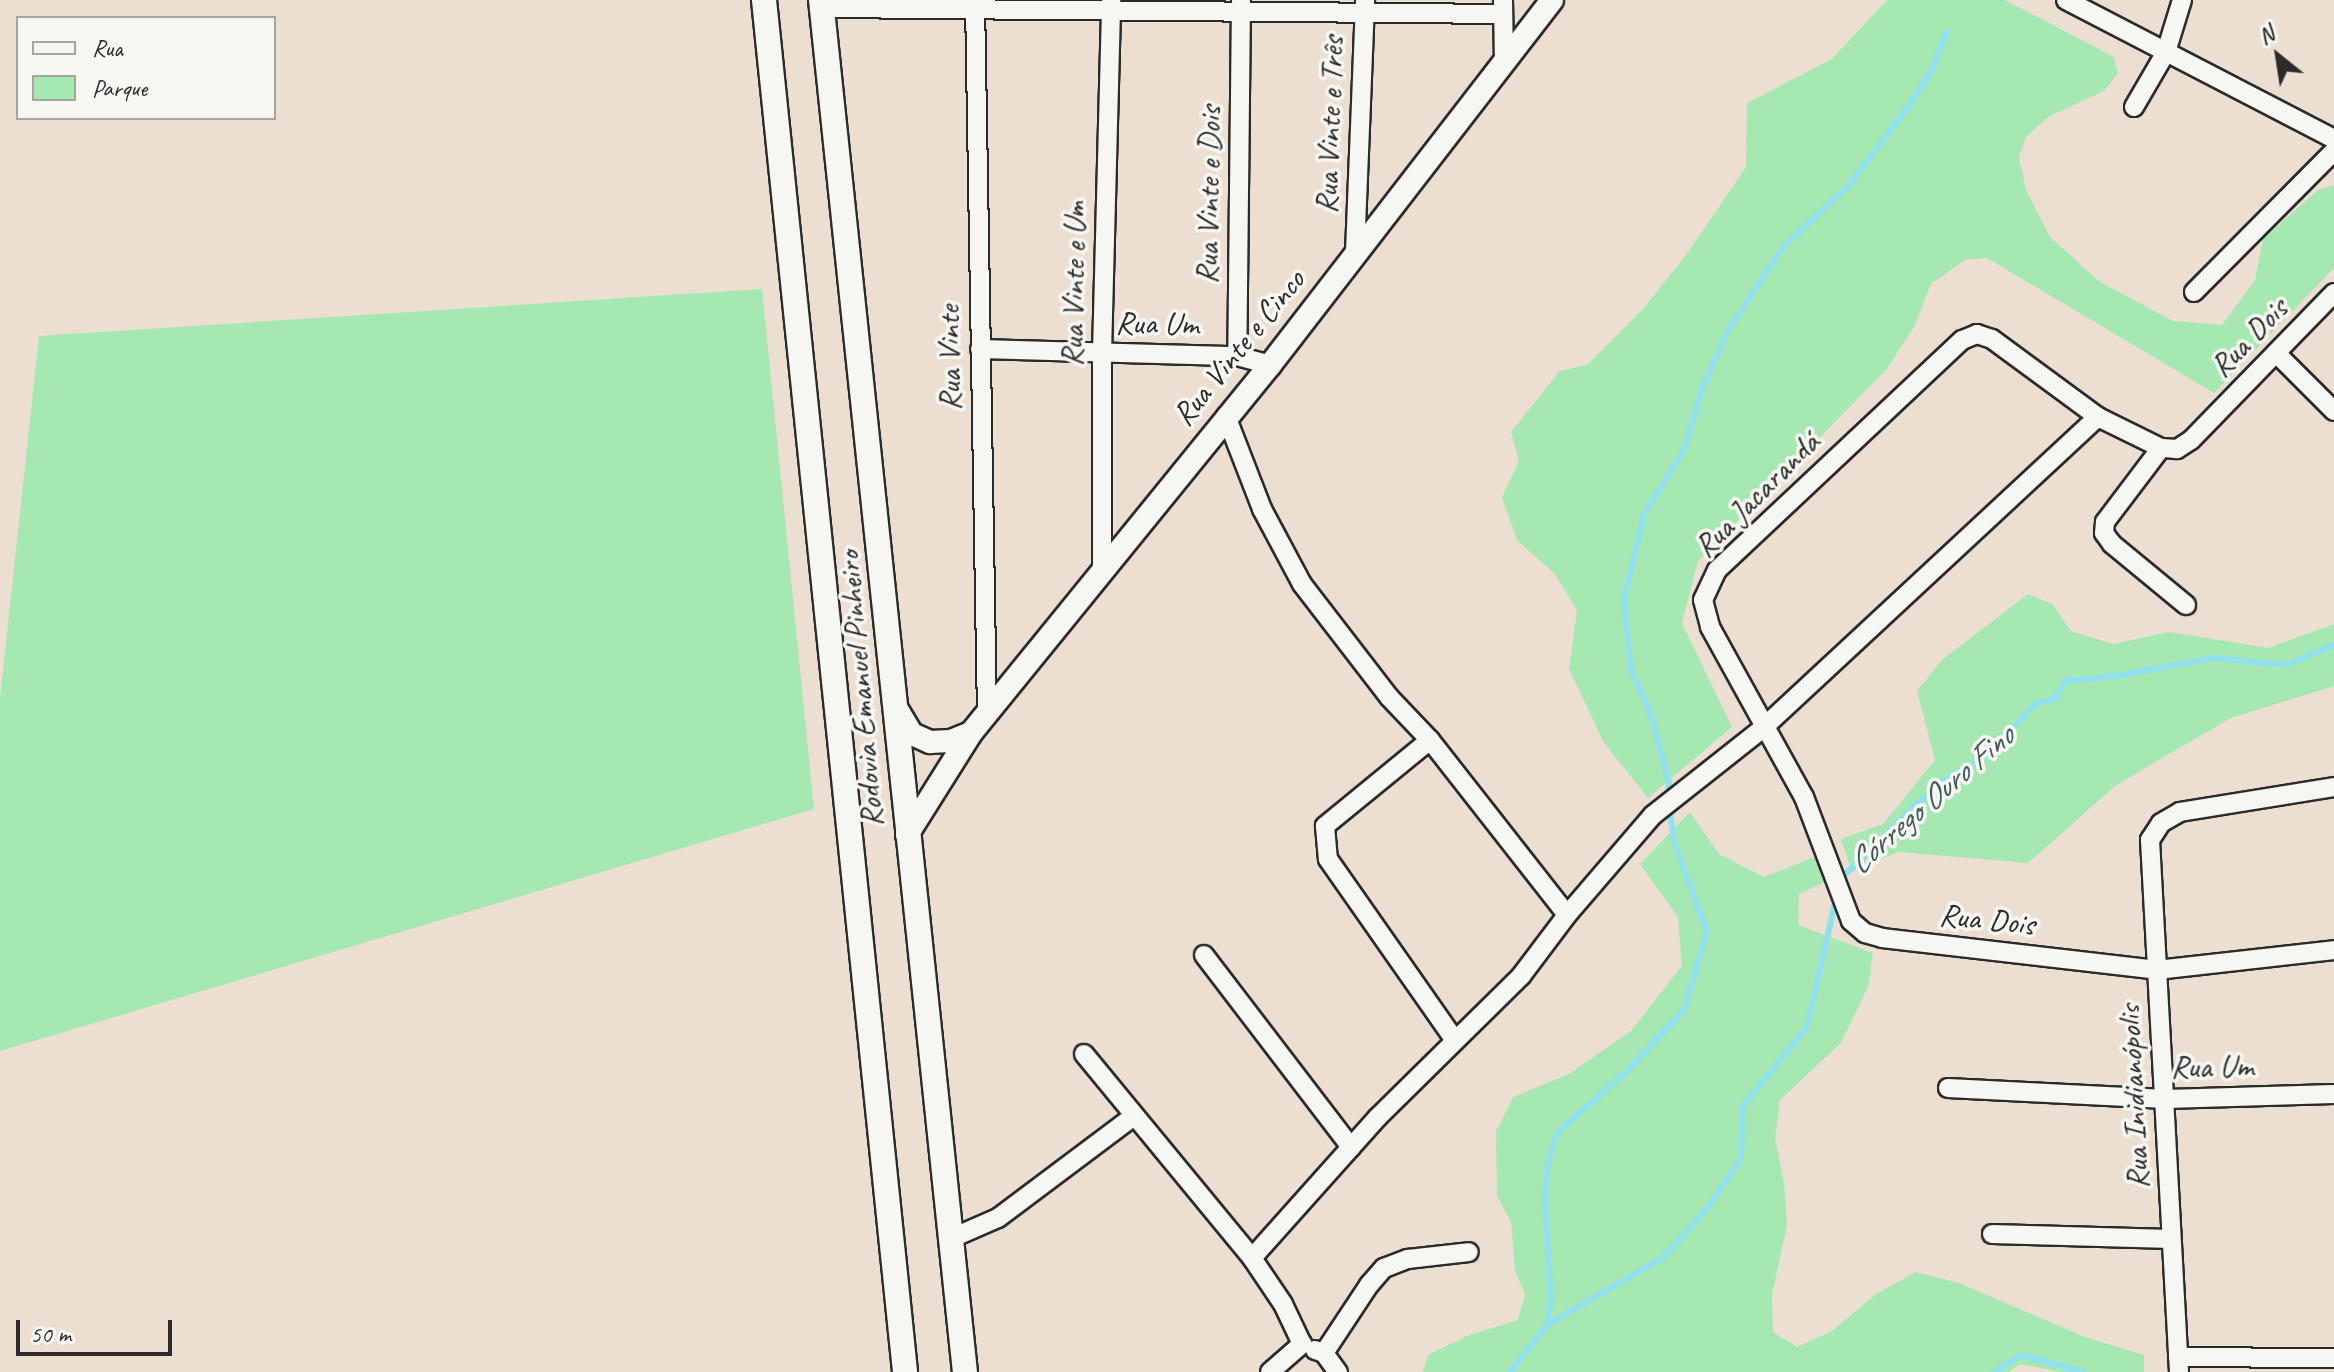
<!DOCTYPE html>
<html>
<head>
<meta charset="utf-8">
<style>
	body { margin:0 }
	#map { position:relative; width:2334px; height:1372px; overflow:hidden; background:#ecdfd2; font-family:Caveat,sans-serif }
	div>[style] { position:absolute }
	.green>* { inset:0; background:#a6e8b2 }
	.stream>* { height:6px; margin:-3px; padding:0 3px; transform-origin:3px; border-radius:3px; background:#91e0ee }
	.roads { filter:drop-shadow(2px 0 #2b2b2b) drop-shadow(-2px 0 #2b2b2b) drop-shadow(0 2px #2b2b2b) drop-shadow(0 -2px #2b2b2b) }
	.minor>* { height:18px; margin:-9px; padding:0 9px; transform-origin:9px; border-radius:9px; background:#f6f6f2 }
	.tertiary>* { height:22px; margin:-11px; padding:0 11px; transform-origin:11px; border-radius:11px; background:#f6f6f2 }
	.secondary>* { height:24px; margin:-12px; padding:0 12px; transform-origin:12px; border-radius:12px; background:#f6f6f2 }
	span { translate:-50% -50%; white-space:nowrap; text-align:center; line-height:1.15; -webkit-text-stroke:7px #f6f6f2; paint-order:stroke }
	.street-label { font-size:32px; color:#2b2b2b }
	.water-label { font-size:34px; color:#44585c; font-style:italic }
	.legend { position:absolute; left:16px; top:16px; width:260px; height:104px; box-sizing:border-box; background:#f6f6f2; border:2px solid #a5a5a2; margin:0; padding:10px 14px; list-style:none; font-size:24px; color:#2b2b2b }
	.legend li { display:flex; align-items:center; gap:16px; height:40px }
	.legend b { width:40px; border:2px solid #a5a5a2 }
	.north { position:absolute; left:2238px; top:16px; width:80px; height:80px; -webkit-text-stroke:6px #f6f6f2; paint-order:stroke; rotate:330deg; font-size:22px; font-weight:700; line-height:32px; text-align:center; color:#2b2b2b }
	.north::after { content:''; display:block; margin:auto; width:28px; height:36px; background:#2b2b2b; clip-path:polygon(50% 0,100% 100%,50% 72%,0 100%) }
	.scale { position:absolute; left:16px; top:1320px; width:156px; height:36px; box-sizing:border-box; border:4px solid #2b2b2b; border-top:0; padding-left:10px; font-size:24px; line-height:28px; white-space:nowrap; color:#2b2b2b; -webkit-text-stroke:6px #f6f6f2; paint-order:stroke }
</style>
</head>
<body>
<div id="map">
	<div class="green">
		<i style="clip-path:polygon(1887px 0,2005px 0,2114px 57px,2118px 73px,2104px 91px,2048px 117px,2026px 137px,2019px 157px,2026px 190px,2050px 237px,2100px 282px,2173px 321px,2222px 325px,2255px 280px,2263px 239px,2318px 190px,2334px 185px,2334px 268px,2214px 393px,1987px 258px,1965px 260px,1931px 284px,1915px 325px,1887px 369px,1698px 561px,1682px 623px,1732px 727px,1648px 798px,1604px 743px,1569px 669px,1577px 611px,1555px 574px,1517px 540px,1502px 497px,1519px 461px,1511px 432px,1560px 371px,1587px 365px,1644px 308px,1686px 255px,1746px 167px,1747px 103px,1832px 59px)"></i>
		<i style="clip-path:polygon(762px 289px,814px 809px,0 1051px,0 698px,39px 336px)"></i>
		<i style="clip-path:polygon(2028px 594px,2052px 604px,2071px 631px,2113px 644px,2169px 632px,2268px 648px,2334px 624px,2334px 686px,2231px 718px,2155px 762px,2114px 787px,2028px 863px,1898px 852px,1852px 872px,1841px 839px,1883px 824px,1935px 760px,1917px 691px,1942px 660px)"></i>
		<i style="clip-path:polygon(1690px 812px,1719px 854px,1764px 877px,1817px 856px,1827px 881px,1799px 894px,1798px 925px,1873px 953px,1868px 987px,1841px 1043px,1780px 1100px,1775px 1138px,1784px 1183px,1787px 1225px,1772px 1295px,1773px 1332px,1797px 1347px,1832px 1331px,1876px 1294px,1916px 1272px,1959px 1283px,2085px 1337px,2144px 1355px,2144px 1372px,2060px 1372px,2021px 1364px,2008px 1372px,1423px 1372px,1428px 1355px,1467px 1336px,1518px 1320px,1525px 1294px,1515px 1271px,1511px 1222px,1497px 1195px,1496px 1131px,1513px 1097px,1569px 1074px,1631px 1031px,1682px 966px,1678px 917px,1640px 864px)"></i>
	</div>
	<div class="stream">
		<i style="left:1840px;top:879px;width:139px;rotate:-44.1deg"></i>
		<i style="left:1940px;top:782px;width:48px;rotate:-28.7deg"></i>
		<i style="left:1982px;top:759px;width:78px;rotate:-45.5deg"></i>
		<i style="left:2037px;top:703px;width:18px;rotate:-13deg"></i>
		<i style="left:2055px;top:699px;width:21px;rotate:-61deg"></i>
		<i style="left:2065px;top:681px;width:50px;rotate:-5.7deg"></i>
		<i style="left:2115px;top:676px;width:101px;rotate:-10.3deg"></i>
		<i style="left:2214px;top:658px;width:72px;rotate:5.6deg"></i>
		<i style="left:2286px;top:665px;width:52px;rotate:-22.6deg"></i>
		<i style="left:1547px;top:1325px;width:25px;rotate:-81deg"></i>
		<i style="left:1551px;top:1300px;width:102px;rotate:-93.4deg"></i>
		<i style="left:1545px;top:1198px;width:37px;rotate:-85deg"></i>
		<i style="left:1548px;top:1161px;width:31px;rotate:-71deg"></i>
		<i style="left:1558px;top:1132px;width:94px;rotate:-41.5deg"></i>
		<i style="left:1628px;top:1070px;width:82px;rotate:-47deg"></i>
		<i style="left:1684px;top:1010px;width:81px;rotate:-73.6deg"></i>
		<i style="left:1707px;top:932px;width:93px;rotate:-110.2deg"></i>
		<i style="left:1675px;top:845px;width:45px;rotate:-99deg"></i>
		<i style="left:1668px;top:801px;width:18px;rotate:-87deg"></i>
		<i style="left:1669px;top:783px;width:67px;rotate:-104.7deg"></i>
		<i style="left:1652px;top:718px;width:53px;rotate:-113.2deg"></i>
		<i style="left:1631px;top:669px;width:69px;rotate:-95.8deg"></i>
		<i style="left:1624px;top:600px;width:88px;rotate:-76.9deg"></i>
		<i style="left:1644px;top:514px;width:73px;rotate:-57.8deg"></i>
		<i style="left:1683px;top:452px;width:65px;rotate:-73deg"></i>
		<i style="left:1702px;top:390px;width:63px;rotate:-66.7deg"></i>
		<i style="left:1727px;top:332px;width:102px;rotate:-56.6deg"></i>
		<i style="left:1783px;top:247px;width:91px;rotate:-43.2deg"></i>
		<i style="left:1849px;top:185px;width:99px;rotate:-52.8deg"></i>
		<i style="left:1909px;top:106px;width:41px;rotate:-57.8deg"></i>
		<i style="left:1931px;top:71px;width:42px;rotate:-67.7deg"></i>
		<i style="left:1510px;top:1372px;width:60px;rotate:-51.8deg"></i>
		<i style="left:1547px;top:1325px;width:135px;rotate:-30.2deg"></i>
		<i style="left:1664px;top:1257px;width:63px;rotate:-48.2deg"></i>
		<i style="left:1706px;top:1210px;width:62px;rotate:-55.5deg"></i>
		<i style="left:1741px;top:1159px;width:53px;rotate:-87.8deg"></i>
		<i style="left:1743px;top:1106px;width:102px;rotate:-51deg"></i>
		<i style="left:1807px;top:1027px;width:132px;rotate:-77.3deg"></i>
		<i style="left:1994px;top:1372px;width:32px;rotate:-32deg"></i>
		<i style="left:2021px;top:1355px;width:65px;rotate:15.1deg"></i>
	</div>
	<div class="roads">
		<div class="minor">
			<i style="left:975px;top:0;width:716px;rotate:89.04deg"></i>
			<i style="left:1503px;top:0;width:64px;rotate:89.1deg"></i>
			<i style="left:2066px;top:0;width:302px;rotate:27.4deg"></i>
			<i style="left:1241px;top:1px;width:355px;rotate:90.6deg"></i>
			<i style="left:1237px;top:356px;width:34px;rotate:15deg"></i>
			<i style="left:822px;top:8px;width:681px;rotate:0.5deg"></i>
			<i style="left:2134px;top:107px;width:64px;rotate:-59.8deg"></i>
			<i style="left:2166px;top:52px;width:54px;rotate:-72.9deg"></i>
			<i style="left:1355px;top:252px;width:252px;rotate:-87.7deg"></i>
			<i style="left:2194px;top:292px;width:199px;rotate:-45.2deg"></i>
			<i style="left:2334px;top:293px;width:205px;rotate:134.2deg"></i>
			<i style="left:2191px;top:440px;width:17px;rotate:147deg"></i>
			<i style="left:2177px;top:449px;width:16px;rotate:-176deg"></i>
			<i style="left:2161px;top:448px;width:70px;rotate:-153.8deg"></i>
			<i style="left:2098px;top:417px;width:132px;rotate:-143.7deg"></i>
			<i style="left:1992px;top:339px;width:16px;rotate:-162deg"></i>
			<i style="left:1977px;top:334px;width:16px;rotate:158deg"></i>
			<i style="left:1962px;top:340px;width:336px;rotate:136.8deg"></i>
			<i style="left:1717px;top:570px;width:33px;rotate:115deg"></i>
			<i style="left:1703px;top:600px;width:28px;rotate:75deg"></i>
			<i style="left:1710px;top:627px;width:194px;rotate:61.1deg"></i>
			<i style="left:1804px;top:797px;width:133px;rotate:69.2deg"></i>
			<i style="left:1851px;top:921px;width:18px;rotate:41deg"></i>
			<i style="left:1865px;top:933px;width:18px;rotate:16deg"></i>
			<i style="left:1882px;top:938px;width:277px;rotate:6.6deg"></i>
			<i style="left:2157px;top:970px;width:178px;rotate:-6.4deg"></i>
			<i style="left:980px;top:349px;width:257px;rotate:1.6deg"></i>
			<i style="left:2276px;top:353px;width:82px;rotate:45deg"></i>
			<i style="left:1226px;top:416px;width:100px;rotate:68.8deg"></i>
			<i style="left:1262px;top:509px;width:85px;rotate:61.9deg"></i>
			<i style="left:1302px;top:584px;width:143px;rotate:52.4deg"></i>
			<i style="left:1389px;top:697px;width:59px;rotate:46.4deg"></i>
			<i style="left:1430px;top:740px;width:222px;rotate:51.9deg"></i>
			<i style="left:2161px;top:448px;width:93px;rotate:127.1deg"></i>
			<i style="left:2105px;top:522px;width:11px;rotate:95deg"></i>
			<i style="left:2104px;top:533px;width:14px;rotate:54deg"></i>
			<i style="left:2112px;top:544px;width:96px;rotate:39.5deg"></i>
			<i style="left:1102px;top:569px;width:216px;rotate:-90deg"></i>
			<i style="left:1102px;top:353px;width:353px;rotate:-88.5deg"></i>
			<i style="left:1430px;top:740px;width:136px;rotate:140.7deg"></i>
			<i style="left:1325px;top:826px;width:33px;rotate:85deg"></i>
			<i style="left:1328px;top:859px;width:220px;rotate:55deg"></i>
			<i style="left:1204px;top:955px;width:242px;rotate:52.6deg"></i>
			<i style="left:1084px;top:1054px;width:264px;rotate:50.5deg"></i>
			<i style="left:1252px;top:1258px;width:55px;rotate:56deg"></i>
			<i style="left:1283px;top:1304px;width:44px;rotate:64.6deg"></i>
			<i style="left:1948px;top:1088px;width:218px;rotate:2.9deg"></i>
			<i style="left:2166px;top:1099px;width:168px;rotate:-1.7deg"></i>
			<i style="left:1992px;top:1234px;width:179px;rotate:1.6deg"></i>
			<i style="left:952px;top:1238px;width:50px;rotate:-23.5deg"></i>
			<i style="left:998px;top:1218px;width:170px;rotate:-36.9deg"></i>
			<i style="left:1252px;top:1258px;width:189px;rotate:-48.2deg"></i>
			<i style="left:1378px;top:1117px;width:201px;rotate:-44.6deg"></i>
			<i style="left:1521px;top:976px;width:76px;rotate:-53deg"></i>
			<i style="left:1567px;top:915px;width:132px;rotate:-49.3deg"></i>
			<i style="left:1653px;top:815px;width:140px;rotate:-38.3deg"></i>
			<i style="left:1763px;top:728px;width:457px;rotate:-42.9deg"></i>
			<i style="left:1315px;top:1350px;width:9px;rotate:18deg"></i>
			<i style="left:1324px;top:1353px;width:24px;rotate:54deg"></i>
			<i style="left:1324px;top:1353px;width:82px;rotate:-56.5deg"></i>
			<i style="left:1369px;top:1285px;width:23px;rotate:-49deg"></i>
			<i style="left:1384px;top:1268px;width:26px;rotate:-21deg"></i>
			<i style="left:1408px;top:1259px;width:61px;rotate:-6.5deg"></i>
			<i style="left:2178px;top:1357px;width:156px;rotate:0.4deg"></i>
			<i style="left:1270px;top:1372px;width:43px;rotate:-41.2deg"></i>
			<i style="left:2179px;top:1372px;width:533px;rotate:-93.12deg"></i>
			<i style="left:2150px;top:840px;width:20px;rotate:-57deg"></i>
			<i style="left:2161px;top:823px;width:22px;rotate:-30deg"></i>
			<i style="left:2180px;top:812px;width:156px;rotate:-9.2deg"></i>
		</div>
		<div class="tertiary">
			<i style="left:898px;top:711px;width:27px;rotate:59deg"></i>
			<i style="left:912px;top:734px;width:20px;rotate:24deg"></i>
			<i style="left:930px;top:742px;width:21px;rotate:-3deg"></i>
			<i style="left:951px;top:741px;width:22px;rotate:-22deg"></i>
			<i style="left:907px;top:835px;width:120px;rotate:-57.9deg"></i>
			<i style="left:971px;top:733px;width:474px;rotate:-50.9deg"></i>
			<i style="left:1270px;top:365px;width:461px;rotate:-52.3deg"></i>
		</div>
		<div class="secondary">
			<i style="left:764px;top:0;width:1379px;rotate:84.13deg"></i>
			<i style="left:821px;top:0;width:1380px;rotate:84.01deg"></i>
		</div>
	</div>
	<div class="street-label">
		<span style="left:1330px;top:125px;rotate:-88deg">Rua Vinte e Três</span>
		<span style="left:1209px;top:195px;rotate:-89deg">Rua Vinte e Dois</span>
		<span style="left:1074px;top:284px;rotate:-89deg">Rua Vinte e Um</span>
		<span style="left:1157px;top:324px;rotate:1deg">Rua Um</span>
		<span style="left:2249px;top:338px;rotate:-46deg">Rua Dois</span>
		<span style="left:1239px;top:348px;rotate:-51deg">Rua Vinte e Cinco</span>
		<span style="left:950px;top:358px;rotate:-91deg">Rua Vinte</span>
		<span style="left:1757px;top:495px;rotate:-45deg">Rua Jacarandá</span>
		<span style="left:861px;top:689px;rotate:-95deg">Rodovia Emanuel Pinheiro</span>
		<span style="left:1987px;top:920px;rotate:6deg">Rua Dois</span>
		<span style="left:2212px;top:1067px;rotate:-1deg">Rua Um</span>
		<span style="left:2134px;top:1097px;rotate:-93deg">Rua Inidianópolis</span>
	</div>
	<div class="water-label">
		<span style="left:1930px;top:799px;rotate:-41deg">Córrego Ouro Fino</span>
	</div>
	<ul class="legend">
	<li><b style="height:10px;background:#f6f6f2"></b>Rua</li>
	<li><b style="height:22px;background:#a6e8b2"></b>Parque</li>
	</ul>
	<div class="north">N</div>
	<div class="scale">50 m</div>
</div>
</body>
</html>
